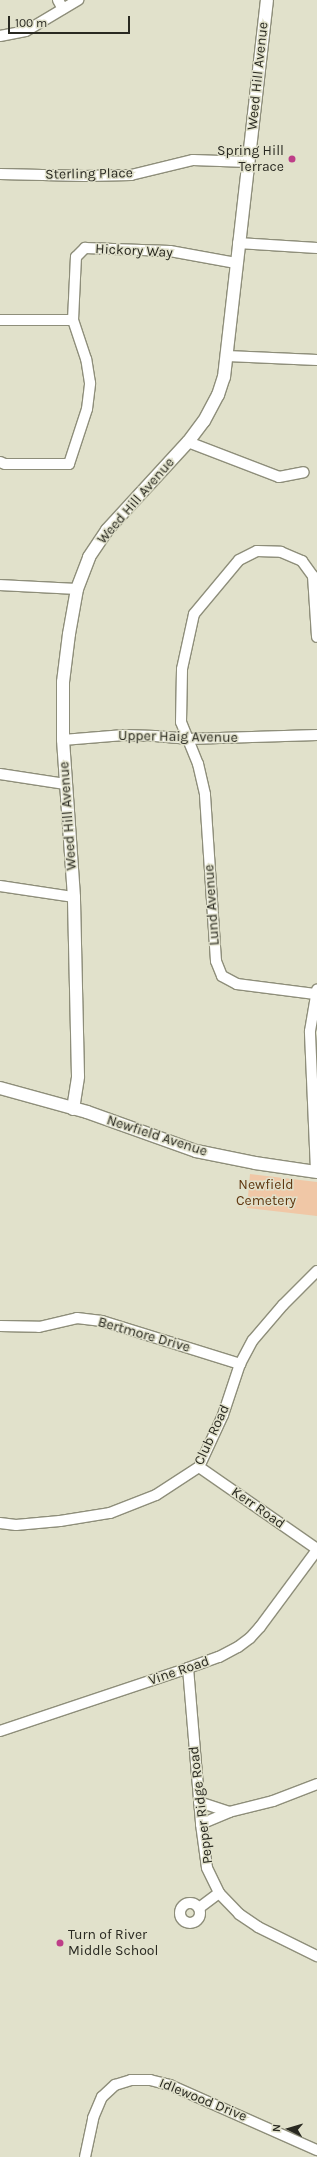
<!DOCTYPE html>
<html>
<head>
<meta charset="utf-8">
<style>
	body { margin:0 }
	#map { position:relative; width:317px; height:2157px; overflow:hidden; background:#e1e1cb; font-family:Karla,sans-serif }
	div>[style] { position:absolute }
	.green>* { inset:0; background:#f0c7a6 }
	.roads { filter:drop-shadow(1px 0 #8e8e7a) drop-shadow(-1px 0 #8e8e7a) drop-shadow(0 1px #8e8e7a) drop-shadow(0 -1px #8e8e7a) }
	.minor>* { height:10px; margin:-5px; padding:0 5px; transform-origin:5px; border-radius:5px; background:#fff }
	.minor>.ring { margin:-5px; padding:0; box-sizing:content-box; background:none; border:10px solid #fff; border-radius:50% }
	.major>* { height:12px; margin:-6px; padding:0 6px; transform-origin:6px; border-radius:6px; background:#fff }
	.dots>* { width:11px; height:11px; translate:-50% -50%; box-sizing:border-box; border:2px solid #e1e1cb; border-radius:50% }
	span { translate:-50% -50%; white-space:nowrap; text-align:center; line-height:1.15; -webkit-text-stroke:3px #e1e1cb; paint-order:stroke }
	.street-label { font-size:14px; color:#292921 }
	.poi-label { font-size:14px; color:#292921 }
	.right { translate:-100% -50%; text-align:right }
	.left { translate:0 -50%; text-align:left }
	.park-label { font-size:14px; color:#603710 }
	.north { position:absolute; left:269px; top:2109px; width:40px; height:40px; -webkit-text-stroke:3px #e1e1cb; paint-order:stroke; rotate:275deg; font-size:11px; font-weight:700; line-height:16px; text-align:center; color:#292921 }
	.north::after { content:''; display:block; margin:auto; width:14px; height:18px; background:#292921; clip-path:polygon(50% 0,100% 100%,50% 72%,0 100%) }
	.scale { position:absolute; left:8px; top:16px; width:122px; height:18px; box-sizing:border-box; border:2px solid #292921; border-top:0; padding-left:5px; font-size:12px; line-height:14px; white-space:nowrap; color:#292921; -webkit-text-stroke:3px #e1e1cb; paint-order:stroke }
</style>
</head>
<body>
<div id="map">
	<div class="green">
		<i style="clip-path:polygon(250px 1174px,317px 1182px,317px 1216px,247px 1208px)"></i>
	</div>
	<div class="roads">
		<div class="minor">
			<i style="left:58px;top:0;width:10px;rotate:61deg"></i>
			<i style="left:0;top:36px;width:26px;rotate:-11deg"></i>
			<i style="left:26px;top:31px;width:61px;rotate:-30.8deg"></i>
			<i style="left:0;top:174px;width:85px;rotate:1.3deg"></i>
			<i style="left:85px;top:176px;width:46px;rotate:-1.2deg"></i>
			<i style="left:131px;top:175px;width:64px;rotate:-13.6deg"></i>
			<i style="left:193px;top:160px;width:55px;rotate:2.1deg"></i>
			<i style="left:238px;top:243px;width:79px;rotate:3.6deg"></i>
			<i style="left:0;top:320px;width:73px"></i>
			<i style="left:227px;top:356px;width:90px;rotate:2.5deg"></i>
			<i style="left:188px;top:442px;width:97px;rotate:21deg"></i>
			<i style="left:279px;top:477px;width:25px;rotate:-11deg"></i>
			<i style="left:0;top:462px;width:5px;rotate:22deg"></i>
			<i style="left:5px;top:464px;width:64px"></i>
			<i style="left:69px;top:464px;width:58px;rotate:-71.9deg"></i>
			<i style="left:87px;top:409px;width:26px;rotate:-83deg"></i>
			<i style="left:90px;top:383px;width:24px;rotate:-99deg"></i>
			<i style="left:86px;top:359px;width:41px;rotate:-108.4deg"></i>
			<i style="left:73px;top:320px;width:63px;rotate:-87.3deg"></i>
			<i style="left:76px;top:257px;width:13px;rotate:-45deg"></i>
			<i style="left:85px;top:248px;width:85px;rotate:2deg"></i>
			<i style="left:170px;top:251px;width:67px;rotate:10.3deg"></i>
			<i style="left:0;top:585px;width:77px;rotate:3deg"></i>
			<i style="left:63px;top:740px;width:61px;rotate:-4.7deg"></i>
			<i style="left:124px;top:735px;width:31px;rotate:2deg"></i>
			<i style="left:155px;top:736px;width:32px;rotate:5deg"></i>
			<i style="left:187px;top:739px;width:130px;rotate:-1.8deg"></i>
			<i style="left:0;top:774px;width:66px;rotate:8.7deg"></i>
			<i style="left:0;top:886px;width:75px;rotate:8.5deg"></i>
			<i style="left:315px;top:994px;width:79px;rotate:-172.7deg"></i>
			<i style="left:237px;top:984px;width:17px;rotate:-152deg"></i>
			<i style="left:222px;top:976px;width:16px;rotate:-112deg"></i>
			<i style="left:216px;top:961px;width:167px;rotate:-93.8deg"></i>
			<i style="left:205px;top:794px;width:31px;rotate:-103deg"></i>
			<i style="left:198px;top:764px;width:45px;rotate:-112deg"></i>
			<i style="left:181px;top:722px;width:53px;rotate:-88.9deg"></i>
			<i style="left:182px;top:669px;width:56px;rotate:-77.7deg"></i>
			<i style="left:194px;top:614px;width:70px;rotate:-50.2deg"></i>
			<i style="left:239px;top:560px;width:20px;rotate:-27deg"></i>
			<i style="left:257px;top:551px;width:24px;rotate:2deg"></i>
			<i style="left:281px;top:552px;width:23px;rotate:23deg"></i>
			<i style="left:302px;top:561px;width:19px;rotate:54deg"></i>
			<i style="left:313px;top:576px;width:61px;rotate:86.2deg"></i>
			<i style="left:316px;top:1171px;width:140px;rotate:-92.5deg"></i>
			<i style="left:310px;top:1031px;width:42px;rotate:-80.3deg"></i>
			<i style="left:0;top:1326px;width:39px;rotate:1deg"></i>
			<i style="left:39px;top:1327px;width:39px;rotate:-13deg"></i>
			<i style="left:77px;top:1318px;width:25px;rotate:7deg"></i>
			<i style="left:102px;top:1321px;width:145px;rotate:17.3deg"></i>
			<i style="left:199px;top:1467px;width:144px;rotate:34.8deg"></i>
			<i style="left:0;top:1523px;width:16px;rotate:7deg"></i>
			<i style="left:16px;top:1525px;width:44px;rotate:-5.2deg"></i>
			<i style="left:60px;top:1521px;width:51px;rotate:-9.1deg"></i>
			<i style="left:110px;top:1513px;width:49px;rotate:-21.4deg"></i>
			<i style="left:156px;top:1495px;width:51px;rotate:-33.1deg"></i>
			<i style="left:199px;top:1467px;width:57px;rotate:-65.2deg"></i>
			<i style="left:223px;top:1415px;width:54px;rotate:-71.6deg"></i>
			<i style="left:240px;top:1364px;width:27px;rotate:-62deg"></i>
			<i style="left:253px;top:1340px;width:46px;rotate:-49.4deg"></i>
			<i style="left:283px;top:1305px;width:48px;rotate:-45deg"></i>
			<i style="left:188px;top:1668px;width:157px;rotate:85.2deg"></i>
			<i style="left:201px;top:1824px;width:44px;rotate:82.2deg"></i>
			<i style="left:207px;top:1868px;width:28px;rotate:64deg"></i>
			<i style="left:219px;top:1893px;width:29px;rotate:46deg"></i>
			<i style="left:239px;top:1914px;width:23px;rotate:34deg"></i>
			<i style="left:258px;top:1927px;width:66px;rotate:26.2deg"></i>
			<i style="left:0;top:1731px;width:198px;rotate:-18.5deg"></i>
			<i style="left:188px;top:1668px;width:33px;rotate:-20deg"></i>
			<i style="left:219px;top:1657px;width:21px;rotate:-28deg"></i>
			<i style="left:238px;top:1647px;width:15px;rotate:-37deg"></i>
			<i style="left:250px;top:1638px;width:15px;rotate:-48deg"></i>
			<i style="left:260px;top:1627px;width:96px;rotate:-53.5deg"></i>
			<i style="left:199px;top:1802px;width:32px;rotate:18deg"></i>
			<i style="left:201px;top:1824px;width:30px;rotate:-23deg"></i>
			<i style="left:229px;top:1812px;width:45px;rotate:-14deg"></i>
			<i style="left:273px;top:1801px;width:47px;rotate:-21.1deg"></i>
			<i class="ring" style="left:180px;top:1903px;width:10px;height:10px"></i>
			<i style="left:199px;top:1908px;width:25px;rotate:-37deg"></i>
			<i style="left:85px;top:2157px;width:40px;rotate:-78deg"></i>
			<i style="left:93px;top:2118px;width:23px;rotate:-67deg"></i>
			<i style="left:102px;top:2097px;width:18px;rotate:-43deg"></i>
			<i style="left:115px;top:2085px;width:17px;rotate:-17deg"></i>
			<i style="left:131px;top:2080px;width:19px"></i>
			<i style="left:150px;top:2080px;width:21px;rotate:14deg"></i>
			<i style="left:170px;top:2085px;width:161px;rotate:23.9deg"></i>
		</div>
		<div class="major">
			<i style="left:0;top:1088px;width:90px;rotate:15.4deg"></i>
			<i style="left:87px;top:1112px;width:116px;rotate:19.7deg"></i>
			<i style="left:196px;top:1151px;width:60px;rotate:11.5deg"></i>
			<i style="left:255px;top:1163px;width:63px;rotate:8.3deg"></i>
			<i style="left:73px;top:1109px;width:33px;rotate:-81deg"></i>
			<i style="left:78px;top:1076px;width:179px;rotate:-91.3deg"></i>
			<i style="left:74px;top:897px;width:157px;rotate:-94deg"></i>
			<i style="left:63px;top:740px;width:58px;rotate:-90deg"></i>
			<i style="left:63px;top:682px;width:48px;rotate:-82.9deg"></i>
			<i style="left:69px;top:634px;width:46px;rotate:-79.9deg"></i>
			<i style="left:77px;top:589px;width:34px;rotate:-69deg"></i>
			<i style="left:89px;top:557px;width:32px;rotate:-56deg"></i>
			<i style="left:107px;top:530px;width:120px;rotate:-47.4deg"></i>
			<i style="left:188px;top:442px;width:26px;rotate:-53deg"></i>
			<i style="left:204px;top:421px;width:30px;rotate:-62deg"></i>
			<i style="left:218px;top:395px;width:19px;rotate:-72deg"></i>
			<i style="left:224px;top:377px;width:379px;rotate:-83.5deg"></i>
		</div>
	</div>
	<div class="dots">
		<i style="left:292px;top:159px;background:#be3e88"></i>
		<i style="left:60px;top:1943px;background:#be3e88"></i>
	</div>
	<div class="street-label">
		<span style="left:258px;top:76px;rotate:-84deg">Weed Hill Avenue</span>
		<span style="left:89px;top:174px;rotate:-1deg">Sterling Place</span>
		<span style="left:134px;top:251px;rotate:3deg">Hickory Way</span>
		<span style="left:136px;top:501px;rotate:-49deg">Weed Hill Avenue</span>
		<span style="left:178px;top:737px;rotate:1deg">Upper Haig Avenue</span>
		<span style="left:68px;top:816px;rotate:-94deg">Weed Hill Avenue</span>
		<span style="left:212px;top:905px;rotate:-94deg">Lund Avenue</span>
		<span style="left:157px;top:1136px;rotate:18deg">Newfield Avenue</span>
		<span style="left:144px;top:1335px;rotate:16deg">Bertmore Drive</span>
		<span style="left:212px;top:1435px;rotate:-65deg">Club Road</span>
		<span style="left:258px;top:1508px;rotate:35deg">Kerr Road</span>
		<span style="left:179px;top:1671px;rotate:-19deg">Vine Road</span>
		<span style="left:201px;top:1805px;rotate:-97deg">Pepper Ridge Road</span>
		<span style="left:203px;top:2100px;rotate:22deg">Idlewood Drive</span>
	</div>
	<div class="poi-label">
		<span class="right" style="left:284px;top:159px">Spring Hill<br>Terrace</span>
		<span class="left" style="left:68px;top:1943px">Turn of River<br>Middle School</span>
	</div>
	<div class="park-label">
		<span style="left:266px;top:1193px">Newfield<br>Cemetery</span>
	</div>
	<div class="north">N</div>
	<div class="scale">100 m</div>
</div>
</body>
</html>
